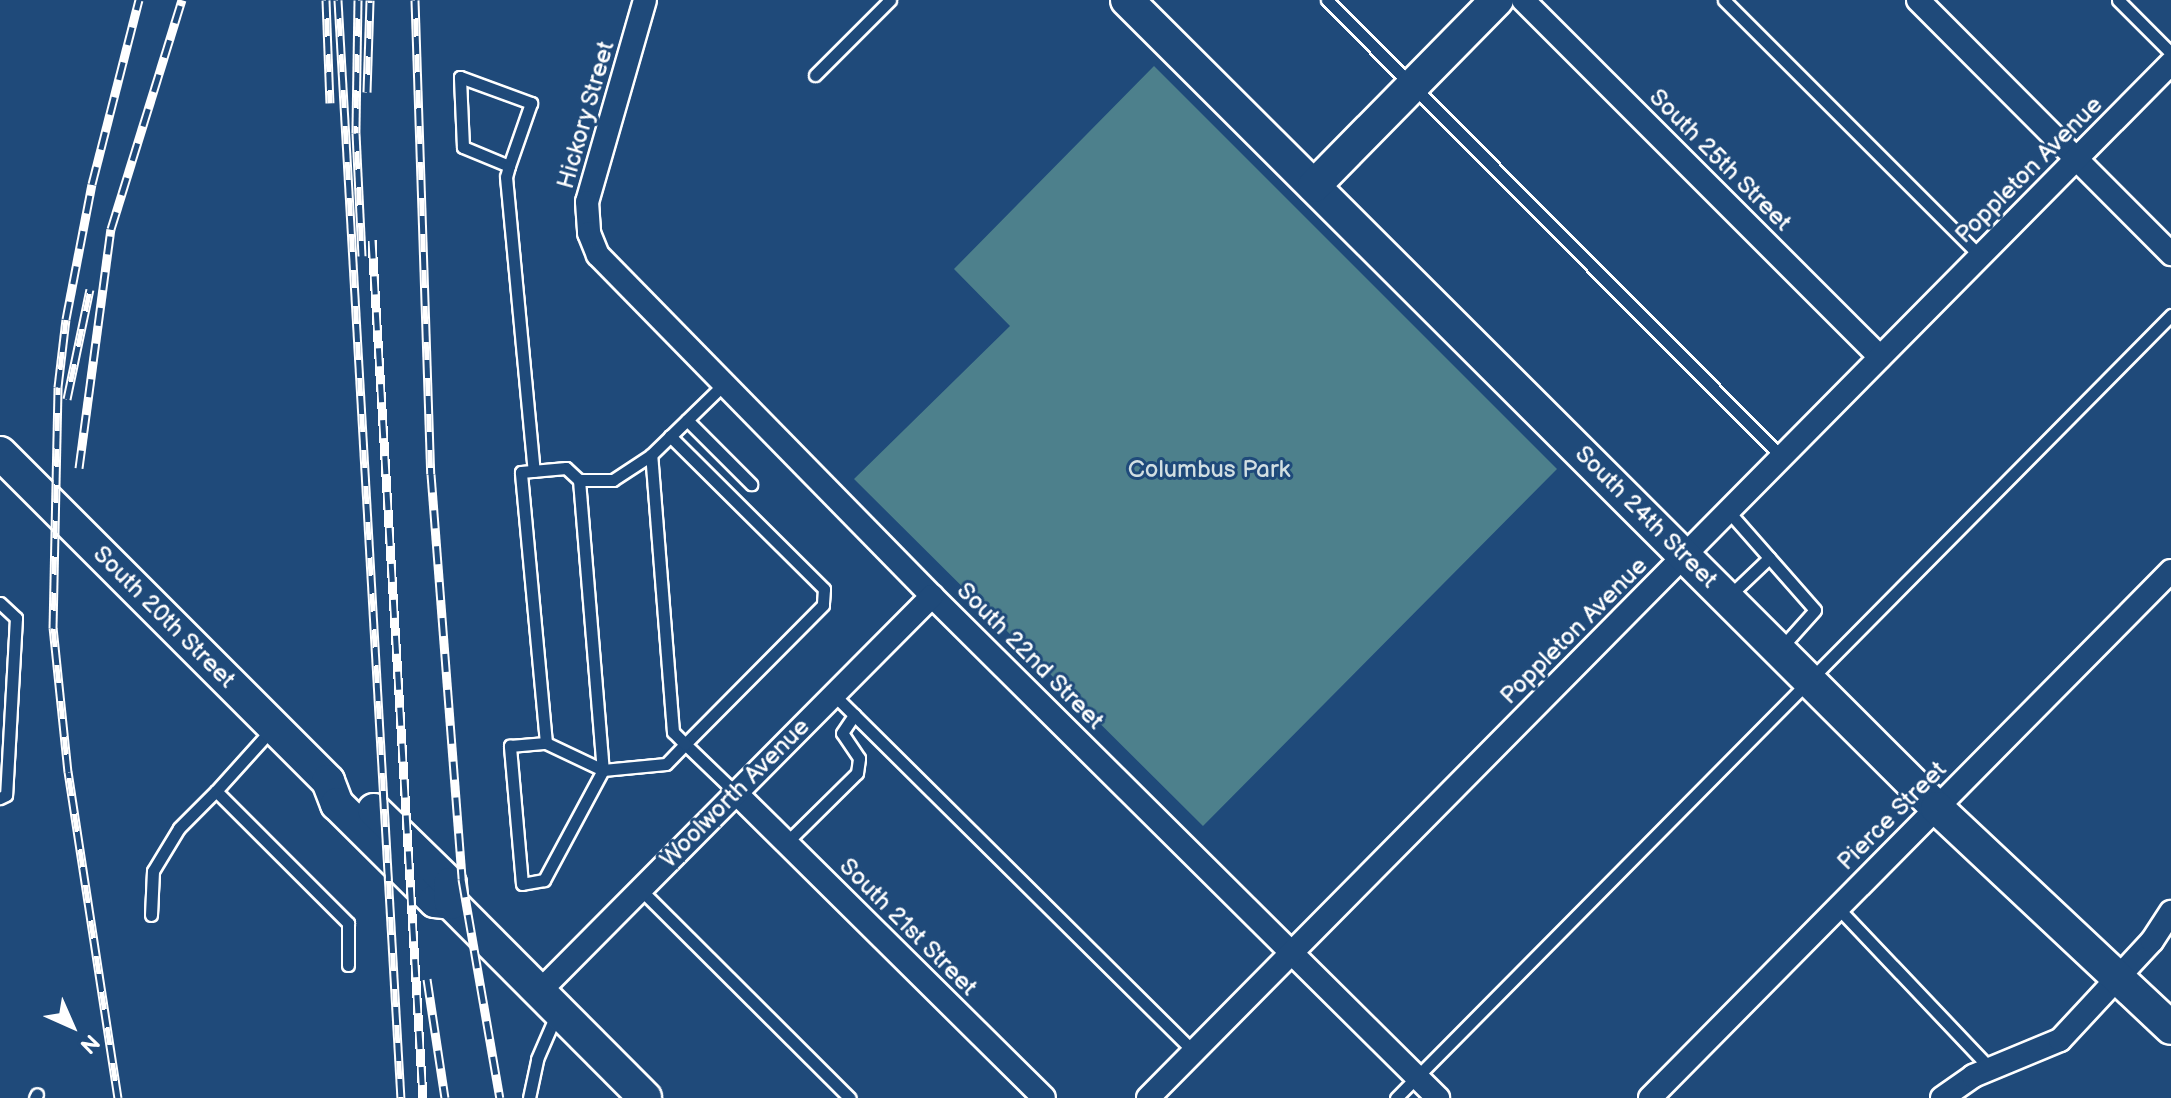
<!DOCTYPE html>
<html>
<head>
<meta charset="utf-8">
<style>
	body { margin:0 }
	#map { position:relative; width:2171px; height:1098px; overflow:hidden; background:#1f4a7a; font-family:"Balsamiq Sans",sans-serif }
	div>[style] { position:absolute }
	.green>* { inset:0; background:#4d808c }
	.roads { filter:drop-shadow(2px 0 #fff) drop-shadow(-2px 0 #fff) drop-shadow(0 2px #fff) drop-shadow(0 -2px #fff) }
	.lane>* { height:11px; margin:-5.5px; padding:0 5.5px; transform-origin:5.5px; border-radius:5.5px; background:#1f4a7a }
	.street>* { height:22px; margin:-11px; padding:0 11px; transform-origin:11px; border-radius:11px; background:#1f4a7a }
	.secondary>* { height:32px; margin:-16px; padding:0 16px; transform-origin:16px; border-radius:16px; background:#1f4a7a }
	.rail>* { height:9px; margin-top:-4.5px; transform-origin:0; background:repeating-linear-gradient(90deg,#1f4a7a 0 18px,#fff 0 36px); box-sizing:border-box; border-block:2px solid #fff }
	span { translate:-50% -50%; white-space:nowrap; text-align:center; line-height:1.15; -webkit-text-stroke:6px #1f4a7a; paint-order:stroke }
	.street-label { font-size:24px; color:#fff }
	.park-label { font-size:24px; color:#d2dfe2 }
	.north { position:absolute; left:32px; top:986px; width:80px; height:80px; -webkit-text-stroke:6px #1f4a7a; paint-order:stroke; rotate:135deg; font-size:22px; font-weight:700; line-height:32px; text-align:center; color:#fff }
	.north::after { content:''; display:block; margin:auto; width:28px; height:36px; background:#fff; clip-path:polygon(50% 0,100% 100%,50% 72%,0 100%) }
</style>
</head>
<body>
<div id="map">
	<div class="green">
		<i style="clip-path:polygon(1154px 66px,1557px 469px,1203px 826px,854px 479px,1010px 326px,954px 269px)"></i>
	</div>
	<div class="roads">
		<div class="lane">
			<i style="left:1327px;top:0;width:645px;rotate:45.13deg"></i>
			<i style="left:1724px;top:0;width:362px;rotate:45deg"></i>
			<i style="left:2118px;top:0;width:75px;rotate:45deg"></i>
			<i style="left:815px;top:75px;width:106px;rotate:-45deg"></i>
			<i style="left:509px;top:166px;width:50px;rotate:-157.6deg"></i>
			<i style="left:463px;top:147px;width:70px;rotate:-92.5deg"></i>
			<i style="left:460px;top:77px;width:76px;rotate:20.1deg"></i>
			<i style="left:531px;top:103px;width:67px;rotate:109.2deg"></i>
			<i style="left:509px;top:166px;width:11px;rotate:105deg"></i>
			<i style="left:506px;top:177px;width:295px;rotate:84.6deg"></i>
			<i style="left:687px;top:420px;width:91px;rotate:45deg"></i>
			<i style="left:670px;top:436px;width:217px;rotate:44.8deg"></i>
			<i style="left:824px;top:589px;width:16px;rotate:94deg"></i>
			<i style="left:823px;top:605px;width:196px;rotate:134.8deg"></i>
			<i style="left:685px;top:744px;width:71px;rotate:43.9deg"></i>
			<i style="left:579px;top:480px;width:291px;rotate:85.3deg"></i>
			<i style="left:603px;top:770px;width:125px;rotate:118.2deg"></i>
			<i style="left:544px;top:880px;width:22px;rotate:170deg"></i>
			<i style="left:522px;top:884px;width:139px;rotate:-95deg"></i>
			<i style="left:510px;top:746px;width:36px;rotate:-5deg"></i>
			<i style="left:546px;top:743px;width:63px;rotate:25.3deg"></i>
			<i style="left:603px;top:770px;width:63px;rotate:-5.4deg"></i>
			<i style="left:666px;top:764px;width:28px;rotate:-46deg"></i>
			<i style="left:685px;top:744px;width:17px;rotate:-135deg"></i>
			<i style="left:673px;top:732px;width:278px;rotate:-94.5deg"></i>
			<i style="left:1729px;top:512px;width:130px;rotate:48.7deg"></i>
			<i style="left:1815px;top:610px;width:52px;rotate:131.9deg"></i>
			<i style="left:1728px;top:597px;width:57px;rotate:-43.6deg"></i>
			<i style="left:0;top:603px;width:22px;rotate:43deg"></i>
			<i style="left:16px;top:618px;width:177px;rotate:93.2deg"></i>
			<i style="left:6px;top:795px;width:7px;rotate:153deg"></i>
			<i style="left:833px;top:694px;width:508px;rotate:44.76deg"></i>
			<i style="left:271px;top:730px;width:82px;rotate:132deg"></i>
			<i style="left:216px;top:791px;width:187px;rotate:45deg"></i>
			<i style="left:348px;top:923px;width:42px;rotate:90deg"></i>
			<i style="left:546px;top:743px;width:272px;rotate:-95.3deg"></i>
			<i style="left:521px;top:472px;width:45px;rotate:-5.1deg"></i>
			<i style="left:566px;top:468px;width:18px;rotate:43deg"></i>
			<i style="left:579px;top:480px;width:34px"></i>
			<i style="left:613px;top:480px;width:45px;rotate:-33.3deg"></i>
			<i style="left:651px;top:455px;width:100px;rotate:-44.2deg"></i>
			<i style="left:787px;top:842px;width:98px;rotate:-44.6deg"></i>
			<i style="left:857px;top:773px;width:15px;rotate:-82deg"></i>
			<i style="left:859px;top:758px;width:30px;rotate:-124deg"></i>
			<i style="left:842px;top:733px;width:22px;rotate:-56deg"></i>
			<i style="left:640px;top:889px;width:296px;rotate:44.9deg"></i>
			<i style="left:1838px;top:908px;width:221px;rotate:46.5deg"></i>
			<i style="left:151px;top:915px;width:44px;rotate:-87.4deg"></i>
			<i style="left:153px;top:871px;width:50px;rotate:-58.8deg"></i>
			<i style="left:179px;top:828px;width:52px;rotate:-45deg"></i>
			<i style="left:35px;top:1098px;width:4px;rotate:-63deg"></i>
			<i style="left:529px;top:1098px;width:40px;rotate:-78deg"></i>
			<i style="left:537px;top:1059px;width:48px;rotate:-66.6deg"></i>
			<i style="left:1396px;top:1098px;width:1102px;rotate:-45.29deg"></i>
		</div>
		<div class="street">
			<i style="left:645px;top:0;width:210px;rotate:106deg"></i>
			<i style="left:587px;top:202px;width:31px;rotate:86deg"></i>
			<i style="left:589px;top:233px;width:24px;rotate:68deg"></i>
			<i style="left:598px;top:255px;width:477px;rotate:45.6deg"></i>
			<i style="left:932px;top:596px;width:713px;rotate:44.77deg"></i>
			<i style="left:1523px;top:0;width:505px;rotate:45deg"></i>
			<i style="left:1918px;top:0;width:359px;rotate:45.1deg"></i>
			<i style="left:736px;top:793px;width:433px;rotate:44.7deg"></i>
			<i style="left:539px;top:992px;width:558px;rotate:-45.22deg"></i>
			<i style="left:1148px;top:1098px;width:1455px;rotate:-45.33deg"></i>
			<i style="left:1650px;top:1098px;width:741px;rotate:-45.33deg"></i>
			<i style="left:1942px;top:1098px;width:38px;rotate:-35deg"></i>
			<i style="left:1973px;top:1076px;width:94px;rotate:-22.5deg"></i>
			<i style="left:2060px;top:1040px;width:135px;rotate:-47.1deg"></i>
			<i style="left:2152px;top:941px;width:35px;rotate:-57deg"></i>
		</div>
		<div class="secondary">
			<i style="left:1127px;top:0;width:1144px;rotate:44.93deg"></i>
			<i style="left:1937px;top:808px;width:321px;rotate:43.2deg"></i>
			<i style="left:1314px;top:186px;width:261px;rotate:-45.5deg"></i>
			<i style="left:0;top:453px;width:464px;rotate:45deg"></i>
			<i style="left:328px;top:781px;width:25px;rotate:69deg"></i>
			<i style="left:337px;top:804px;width:138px;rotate:44.7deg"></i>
			<i style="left:435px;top:901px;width:16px;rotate:7deg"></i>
			<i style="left:451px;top:903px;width:275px;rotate:45.1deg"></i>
			<i style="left:374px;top:810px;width:106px;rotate:44.2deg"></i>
			<i style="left:450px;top:884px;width:19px;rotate:87deg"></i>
		</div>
	</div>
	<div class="rail">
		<i style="left:326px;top:0;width:103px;rotate:87.8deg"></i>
		<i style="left:338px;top:0;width:1100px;rotate:86.72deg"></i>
		<i style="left:358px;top:0;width:133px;rotate:90.9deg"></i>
		<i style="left:356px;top:133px;width:123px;rotate:87.2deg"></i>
		<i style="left:415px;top:0;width:474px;rotate:88.1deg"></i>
		<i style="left:431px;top:474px;width:406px;rotate:85.6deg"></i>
		<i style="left:462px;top:879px;width:222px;rotate:80.2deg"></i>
		<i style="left:367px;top:92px;width:92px;rotate:-88.1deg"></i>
		<i style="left:372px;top:240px;width:860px;rotate:86.6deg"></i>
		<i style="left:67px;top:399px;width:112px;rotate:-78.2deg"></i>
		<i style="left:79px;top:468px;width:241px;rotate:-82.4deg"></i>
		<i style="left:111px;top:229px;width:240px;rotate:-72.8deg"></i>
		<i style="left:427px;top:979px;width:120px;rotate:81.4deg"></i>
		<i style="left:118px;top:1098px;width:330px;rotate:-98.7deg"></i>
		<i style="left:68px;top:772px;width:145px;rotate:-95.9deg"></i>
		<i style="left:53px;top:628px;width:241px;rotate:-88.8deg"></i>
		<i style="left:58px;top:387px;width:68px;rotate:-83.3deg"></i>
		<i style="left:66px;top:319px;width:137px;rotate:-79.1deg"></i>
		<i style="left:92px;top:184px;width:190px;rotate:-75.7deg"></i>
	</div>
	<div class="street-label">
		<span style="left:586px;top:115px;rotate:-74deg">Hickory Street</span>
		<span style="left:1720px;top:160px;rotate:45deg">South 25th Street</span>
		<span style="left:2029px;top:170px;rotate:-45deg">Poppleton Avenue</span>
		<span style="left:1646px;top:517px;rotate:45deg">South 24th Street</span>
		<span style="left:164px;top:617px;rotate:45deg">South 20th Street</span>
		<span style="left:1574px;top:631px;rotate:-45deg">Poppleton Avenue</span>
		<span style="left:1030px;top:656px;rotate:45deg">South 22nd Street</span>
		<span style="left:735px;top:793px;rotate:-45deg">Woolworth Avenue</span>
		<span style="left:1892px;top:816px;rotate:-45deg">Pierce Street</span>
		<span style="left:908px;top:927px;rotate:45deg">South 21st Street</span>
	</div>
	<div class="park-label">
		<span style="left:1209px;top:470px">Columbus Park</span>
	</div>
	<div class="north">N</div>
</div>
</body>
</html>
